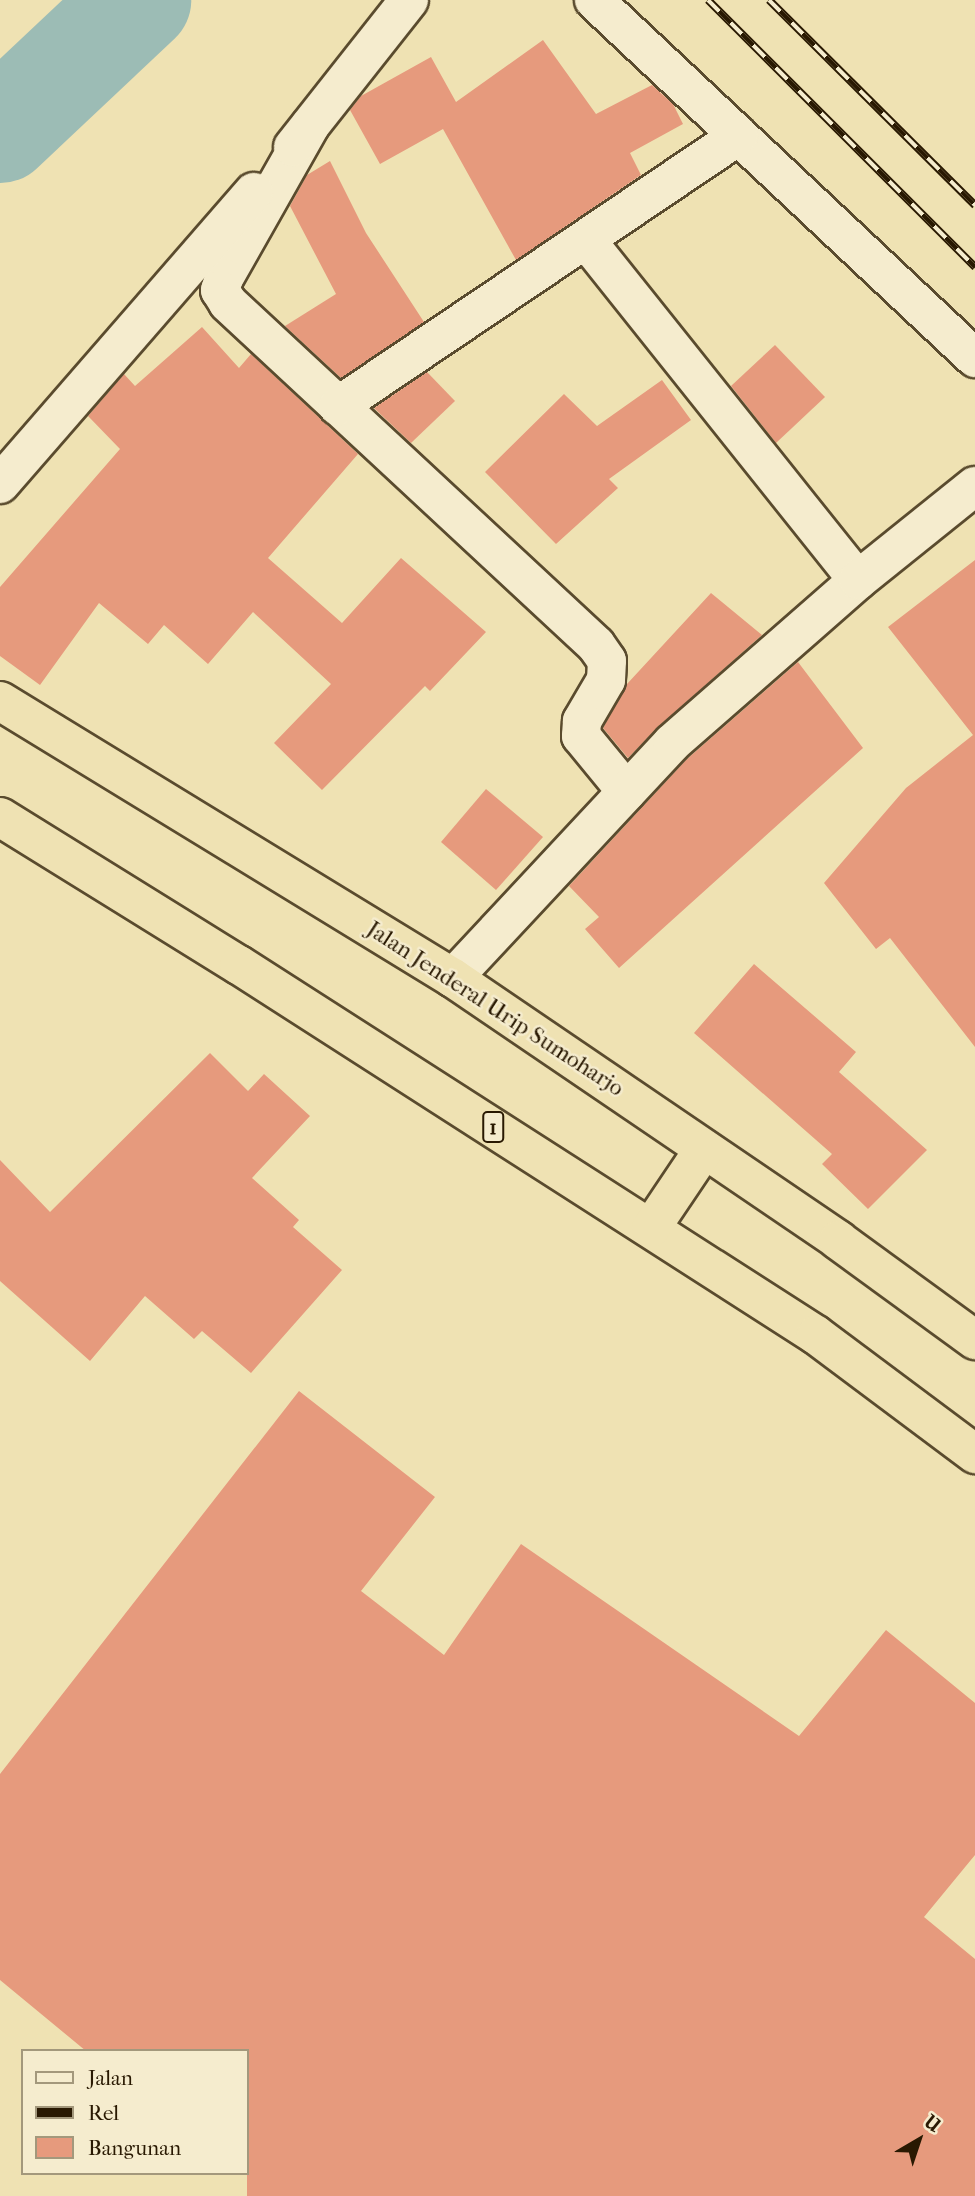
<!DOCTYPE html>
<html>
<head>
<meta charset="utf-8">
<style>
	body { margin:0 }
	#map { position:relative; width:975px; height:2196px; overflow:hidden; background:#efe2b3; font-family:"IM FELL French Canon",serif }
	div>[style] { position:absolute }
	.river>* { height:105px; margin:-52.5px; padding:0 52.5px; transform-origin:52.5px; border-radius:52.5px; background:#9cbcb5 }
	.building>* { inset:0; background:#e69a7d }
	.roads { filter:drop-shadow(2px 0 #5a4b2e) drop-shadow(-2px 0 #5a4b2e) drop-shadow(0 2px #5a4b2e) drop-shadow(0 -2px #5a4b2e) }
	.street>* { height:38px; margin:-19px; padding:0 19px; transform-origin:19px; border-radius:19px; background:#f5ecce }
	.highway>* { height:38px; margin:-19px; padding:0 19px; transform-origin:19px; border-radius:19px; background:#efe2b3 }
	.rail>* { height:8px; margin-top:-4px; transform-origin:0; background:repeating-linear-gradient(90deg,#f5ecce 0 16px,#291902 0 32px); box-sizing:border-box; border-block:2px solid #291902 }
	span { translate:-50% -50%; white-space:nowrap; text-align:center; line-height:1.15; -webkit-text-stroke:5px #f5ecce; paint-order:stroke }
	.shield-label span { padding:2px 5px; background:#f5ecce; border:2px solid; border-radius:5px; -webkit-text-stroke-width:0 }
	.shield-label { font-size:21px; color:#291902; font-weight:700 }
	.street-label { font-size:23px; color:#291902 }
	.legend { position:absolute; left:21px; top:2049px; width:228px; height:126px; box-sizing:border-box; background:#f5ecce; border:2px solid #a3987c; margin:0; padding:9px 12px; list-style:none; font-size:21px; color:#291902 }
	.legend li { display:flex; align-items:center; gap:14px; height:35px }
	.legend b { width:35px; border:2px solid #a3987c }
	.north { position:absolute; left:884px; top:2105px; width:70px; height:70px; -webkit-text-stroke:5px #f5ecce; paint-order:stroke; rotate:39deg; font-size:19px; font-weight:700; line-height:28px; text-align:center; color:#291902 }
	.north::after { content:''; display:block; margin:auto; width:24px; height:32px; background:#291902; clip-path:polygon(50% 0,100% 100%,50% 72%,0 100%) }
</style>
</head>
<body>
<div id="map">
	<div class="river">
		<i style="left:0;top:130px;width:190px;rotate:-43.3deg"></i>
	</div>
	<div class="building">
		<i style="clip-path:polygon(543px 40px,596px 114px,652px 85px,673px 104px,683px 124px,630px 153px,641px 175px,516px 260px,443px 129px,380px 164px,350px 110px,361px 96px,431px 57px,456px 102px)"></i>
		<i style="clip-path:polygon(330px 161px,366px 233px,424px 322px,341px 378px,285px 326px,336px 294px,290px 206px,307px 175px)"></i>
		<i style="clip-path:polygon(202px 327px,239px 368px,251px 354px,358px 454px,268px 558px,342px 623px,401px 558px,486px 632px,430px 691px,425px 686px,322px 790px,274px 743px,331px 684px,253px 612px,208px 664px,164px 625px,148px 644px,99px 603px,40px 685px,0 656px,0 587px,120px 449px,88px 416px,124px 374px,135px 386px)"></i>
		<i style="clip-path:polygon(775px 345px,825px 397px,776px 443px,731px 386px)"></i>
		<i style="clip-path:polygon(427px 372px,455px 401px,411px 443px,374px 408px)"></i>
		<i style="clip-path:polygon(662px 380px,691px 420px,609px 479px,618px 488px,556px 544px,485px 472px,564px 394px,597px 426px)"></i>
		<i style="clip-path:polygon(975px 560px,975px 1047px,890px 938px,876px 949px,824px 883px,906px 788px,973px 735px,888px 627px)"></i>
		<i style="clip-path:polygon(711px 593px,762px 635px,658px 727px,628px 758px,603px 728px,627px 684px)"></i>
		<i style="clip-path:polygon(798px 662px,863px 748px,619px 968px,585px 929px,599px 917px,569px 886px,687px 759px)"></i>
		<i style="clip-path:polygon(486px 789px,543px 837px,496px 890px,441px 842px)"></i>
		<i style="clip-path:polygon(754px 964px,856px 1052px,839px 1072px,927px 1150px,868px 1209px,822px 1164px,832px 1154px,694px 1033px)"></i>
		<i style="clip-path:polygon(210px 1053px,248px 1091px,264px 1074px,310px 1116px,252px 1178px,299px 1220px,293px 1227px,342px 1270px,251px 1373px,202px 1331px,194px 1339px,145px 1296px,90px 1361px,0 1281px,0 1160px,50px 1212px)"></i>
		<i style="clip-path:polygon(299px 1391px,435px 1497px,361px 1591px,444px 1655px,521px 1544px,799px 1736px,886px 1630px,975px 1703px,975px 1855px,924px 1917px,975px 1959px,975px 2196px,247px 2196px,247px 2051px,86px 2051px,0 1980px,0 1774px)"></i>
	</div>
	<div class="roads">
		<div class="street">
			<i style="left:594px;top:0;width:523px;rotate:43.22deg"></i>
			<i style="left:310px;top:126px;width:175px;rotate:119.5deg"></i>
			<i style="left:224px;top:278px;width:13px;rotate:108deg"></i>
			<i style="left:220px;top:290px;width:15px;rotate:58deg"></i>
			<i style="left:228px;top:303px;width:502px;rotate:42.9deg"></i>
			<i style="left:596px;top:645px;width:19px;rotate:55deg"></i>
			<i style="left:607px;top:661px;width:19px;rotate:93deg"></i>
			<i style="left:606px;top:680px;width:48px;rotate:120.3deg"></i>
			<i style="left:582px;top:721px;width:15px;rotate:94deg"></i>
			<i style="left:581px;top:736px;width:72px;rotate:50.6deg"></i>
			<i style="left:293px;top:147px;width:187px;rotate:-51.7deg"></i>
			<i style="left:587px;top:241px;width:434px;rotate:51.4deg"></i>
			<i style="left:338px;top:406px;width:483px;rotate:-34deg"></i>
			<i style="left:0;top:484px;width:387px;rotate:-49deg"></i>
			<i style="left:453px;top:978px;width:321px;rotate:-47deg"></i>
			<i style="left:672px;top:743px;width:247px;rotate:-41.2deg"></i>
			<i style="left:858px;top:580px;width:150px;rotate:-38.8deg"></i>
		</div>
		<div class="highway">
			<i style="left:0;top:701px;width:531px;rotate:31.44deg"></i>
			<i style="left:453px;top:978px;width:466px;rotate:34.2deg"></i>
			<i style="left:838px;top:1240px;width:170px;rotate:36.1deg"></i>
			<i style="left:0;top:817px;width:281px;rotate:31.8deg"></i>
			<i style="left:239px;top:965px;width:685px;rotate:32.67deg"></i>
			<i style="left:816px;top:1335px;width:199px;rotate:36.8deg"></i>
			<i style="left:651px;top:1228px;width:95px;rotate:-56.1deg"></i>
		</div>
	</div>
	<div class="rail">
		<i style="left:708px;top:0;width:378px;rotate:45deg"></i>
		<i style="left:769px;top:0;width:291px;rotate:44.9deg"></i>
	</div>
	<div class="shield-label">
		<span style="left:493px;top:1127px">1</span>
	</div>
	<div class="street-label">
		<span style="left:495px;top:1009px;rotate:33deg">Jalan Jenderal Urip Sumoharjo</span>
	</div>
	<ul class="legend">
	<li><b style="height:9px;background:#f5ecce"></b>Jalan</li>
	<li><b style="height:9px;background:#291902"></b>Rel</li>
	<li><b style="height:19px;background:#e69a7d"></b>Bangunan</li>
	</ul>
	<div class="north">U</div>
</div>
</body>
</html>
